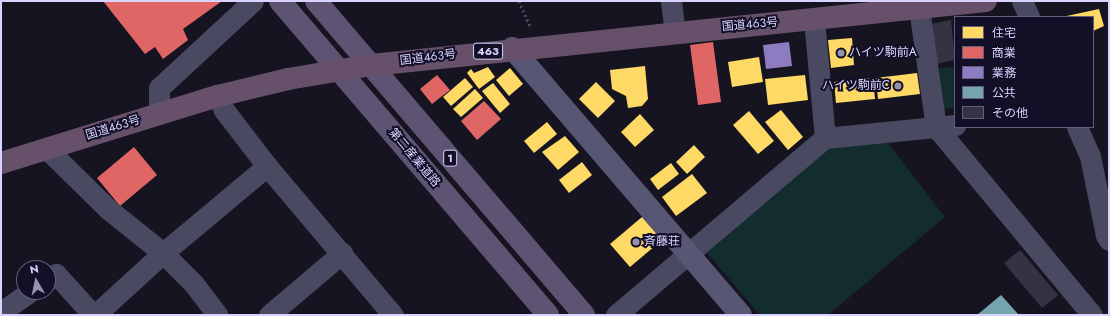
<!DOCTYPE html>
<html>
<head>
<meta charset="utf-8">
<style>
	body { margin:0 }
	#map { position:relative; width:1110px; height:316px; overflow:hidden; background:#161421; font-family:Jost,"Noto Sans JP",sans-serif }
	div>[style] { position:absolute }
	.green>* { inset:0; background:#132c2d }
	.homes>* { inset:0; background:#ffd966 }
	.shops>* { inset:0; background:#e06666 }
	.offices>* { inset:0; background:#8e7cc3 }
	.public>* { inset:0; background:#76a5af }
	.building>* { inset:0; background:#343243 }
	.path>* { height:2.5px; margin-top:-1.25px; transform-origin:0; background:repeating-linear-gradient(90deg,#44505f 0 2px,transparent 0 5px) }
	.street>* { height:21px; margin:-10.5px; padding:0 10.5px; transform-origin:10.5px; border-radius:10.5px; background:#4a4962 }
	.secondary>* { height:22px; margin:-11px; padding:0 11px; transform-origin:11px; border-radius:11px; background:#575674 }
	.primary>* { height:22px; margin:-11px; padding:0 11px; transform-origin:11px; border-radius:11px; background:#5e5373 }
	.highway>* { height:22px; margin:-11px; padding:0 11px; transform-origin:11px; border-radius:11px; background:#67516a }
	.dots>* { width:11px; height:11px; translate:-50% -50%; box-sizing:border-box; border:2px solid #130f26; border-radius:50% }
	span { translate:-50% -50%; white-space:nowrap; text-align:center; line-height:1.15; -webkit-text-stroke:4px #130f26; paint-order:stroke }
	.shield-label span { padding:1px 3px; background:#130f26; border:1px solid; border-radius:3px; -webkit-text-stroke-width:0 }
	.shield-label { font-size:11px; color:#d9d4ff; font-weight:700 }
	.street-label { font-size:12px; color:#d9d4ff }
	.poi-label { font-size:12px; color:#d9d4ff }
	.left { translate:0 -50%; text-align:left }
	.right { translate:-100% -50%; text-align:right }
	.frame { position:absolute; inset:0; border:2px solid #d9d4ff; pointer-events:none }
	.legend { position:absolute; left:954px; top:16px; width:140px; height:112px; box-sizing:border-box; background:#130f26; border:1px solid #625e7d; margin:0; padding:5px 7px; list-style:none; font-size:12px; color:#d9d4ff }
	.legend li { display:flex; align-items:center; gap:8px; height:20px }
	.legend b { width:20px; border:1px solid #625e7d }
	.north { position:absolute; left:16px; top:260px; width:40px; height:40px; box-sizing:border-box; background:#130f26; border:1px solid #625e7d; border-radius:50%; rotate:351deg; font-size:11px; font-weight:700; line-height:16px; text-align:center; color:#d9d4ff }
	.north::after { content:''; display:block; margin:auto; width:14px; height:18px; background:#9591b1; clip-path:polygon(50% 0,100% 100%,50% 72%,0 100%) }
</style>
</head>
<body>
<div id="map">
	<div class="green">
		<i style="clip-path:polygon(955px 67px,955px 108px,944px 109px,939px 68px)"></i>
		<i style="clip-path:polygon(888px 143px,945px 217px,828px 315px,760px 315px,707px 253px,829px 147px)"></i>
	</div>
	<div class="homes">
		<i style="clip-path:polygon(1099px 9px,1104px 26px,1093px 31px,1093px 17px,1062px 17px)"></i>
		<i style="clip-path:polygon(852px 38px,854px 65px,831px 68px,828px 40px)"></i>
		<i style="clip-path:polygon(759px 57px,763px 82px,732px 87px,728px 62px)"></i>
		<i style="clip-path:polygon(645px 66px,648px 99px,642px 106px,628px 108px,626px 96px,612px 89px,610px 70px)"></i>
		<i style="clip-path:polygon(488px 67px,495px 77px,479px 89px,467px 73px,471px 69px,474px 73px)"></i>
		<i style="clip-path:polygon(510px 68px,523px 84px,509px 96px,496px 80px)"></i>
		<i style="clip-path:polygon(917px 73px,920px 94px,878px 99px,876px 78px)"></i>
		<i style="clip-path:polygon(805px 75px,808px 100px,768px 105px,765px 79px)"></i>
		<i style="clip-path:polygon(465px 78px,473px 87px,451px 106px,443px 97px)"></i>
		<i style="clip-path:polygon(873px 78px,875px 99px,836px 103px,834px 82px)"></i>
		<i style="clip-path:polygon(596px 82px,615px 101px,598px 118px,579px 99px)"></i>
		<i style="clip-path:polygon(493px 83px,510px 104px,500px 113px,482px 91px)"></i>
		<i style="clip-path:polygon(475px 89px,483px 98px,461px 117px,453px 109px)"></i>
		<i style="clip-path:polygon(781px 110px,803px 137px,788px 150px,765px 122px)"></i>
		<i style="clip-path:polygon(749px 111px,774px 141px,758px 154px,733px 125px)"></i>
		<i style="clip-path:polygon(640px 114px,654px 130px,635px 147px,621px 132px)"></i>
		<i style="clip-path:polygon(547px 122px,557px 134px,534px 153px,524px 141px)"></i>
		<i style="clip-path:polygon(565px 136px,579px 152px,558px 170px,542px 152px)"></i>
		<i style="clip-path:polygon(694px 145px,705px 157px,687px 174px,676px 162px)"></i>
		<i style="clip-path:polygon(582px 162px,592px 175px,569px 193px,559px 180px)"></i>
		<i style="clip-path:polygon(671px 163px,679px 174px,658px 190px,650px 179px)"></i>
		<i style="clip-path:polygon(692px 174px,707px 193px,676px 216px,662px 197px)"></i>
		<i style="clip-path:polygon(642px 217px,662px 240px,630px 267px,610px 244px)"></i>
	</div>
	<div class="shops">
		<i style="clip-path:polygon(103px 1px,222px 1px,183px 29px,188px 40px,163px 59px,155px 47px,145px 54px)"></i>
		<i style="clip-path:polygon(713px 42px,721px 102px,698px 105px,690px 45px)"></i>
		<i style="clip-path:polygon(437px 75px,450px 90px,432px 104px,420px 89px)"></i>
		<i style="clip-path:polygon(484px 101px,501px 119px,477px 140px,461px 121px)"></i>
		<i style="clip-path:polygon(134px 147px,157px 175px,120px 206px,97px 178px)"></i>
	</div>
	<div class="offices">
		<i style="clip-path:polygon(789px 42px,792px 66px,766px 69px,763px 45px)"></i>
	</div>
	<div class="public">
		<i style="clip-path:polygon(1001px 295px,1019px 315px,977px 315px)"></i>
	</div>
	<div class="building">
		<i style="clip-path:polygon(951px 20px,955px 60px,932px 65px,925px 25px)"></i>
		<i style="clip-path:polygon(1020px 250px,1058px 295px,1042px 308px,1004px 263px)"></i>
	</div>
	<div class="path">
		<i style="left:519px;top:1px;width:30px;rotate:66deg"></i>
	</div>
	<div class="street">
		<i style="left:671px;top:1px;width:31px;rotate:83deg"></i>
		<i style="left:1022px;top:1px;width:17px;rotate:66deg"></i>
		<i style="left:919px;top:8px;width:120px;rotate:81.9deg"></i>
		<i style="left:936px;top:127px;width:244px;rotate:50.3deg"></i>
		<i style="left:218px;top:96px;width:15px;rotate:67deg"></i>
		<i style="left:224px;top:110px;width:71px;rotate:52.5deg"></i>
		<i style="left:267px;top:166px;width:195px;rotate:49.8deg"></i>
		<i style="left:159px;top:114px;width:26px;rotate:-90deg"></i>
		<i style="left:159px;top:88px;width:128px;rotate:-42.8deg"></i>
		<i style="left:1077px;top:127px;width:32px;rotate:66deg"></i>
		<i style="left:1090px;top:156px;width:81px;rotate:78.6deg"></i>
		<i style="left:1106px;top:235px;width:6px;rotate:59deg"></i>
		<i style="left:825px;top:138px;width:131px;rotate:-5.7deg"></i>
		<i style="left:47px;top:149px;width:86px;rotate:44.5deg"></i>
		<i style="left:108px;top:209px;width:70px;rotate:38.7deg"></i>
		<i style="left:163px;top:253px;width:44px;rotate:45deg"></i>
		<i style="left:194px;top:284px;width:39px;rotate:53deg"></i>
		<i style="left:48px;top:280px;width:10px;rotate:-37deg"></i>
		<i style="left:56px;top:274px;width:55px;rotate:47.9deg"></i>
		<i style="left:1px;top:312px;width:35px;rotate:-35deg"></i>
		<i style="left:95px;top:315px;width:92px;rotate:-42.4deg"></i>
		<i style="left:163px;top:253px;width:136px;rotate:-39.9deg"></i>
		<i style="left:269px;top:315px;width:96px;rotate:-40.3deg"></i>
		<i style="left:616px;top:315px;width:274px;rotate:-40.3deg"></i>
		<i style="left:825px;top:138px;width:120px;rotate:-95.3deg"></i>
	</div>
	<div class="secondary">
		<i style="left:512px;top:48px;width:352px;rotate:49.4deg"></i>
	</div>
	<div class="primary">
		<i style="left:280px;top:1px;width:413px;rotate:49.5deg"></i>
		<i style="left:316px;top:1px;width:413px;rotate:49.5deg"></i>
	</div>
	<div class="highway">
		<i style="left:1px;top:163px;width:227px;rotate:-17.2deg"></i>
		<i style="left:218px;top:96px;width:72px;rotate:-13.7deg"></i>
		<i style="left:288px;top:79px;width:85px;rotate:-9.5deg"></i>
		<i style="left:372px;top:65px;width:617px;rotate:-5.95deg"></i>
	</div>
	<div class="dots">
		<i style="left:841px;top:53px;background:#9591b1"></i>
		<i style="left:898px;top:86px;background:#9591b1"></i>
		<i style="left:636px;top:242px;background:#9591b1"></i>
	</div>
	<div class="shield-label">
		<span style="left:488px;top:51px">463</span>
		<span style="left:450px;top:158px">1</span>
	</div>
	<div class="street-label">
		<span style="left:750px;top:25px;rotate:-5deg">国道463号</span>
		<span style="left:428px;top:58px;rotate:-7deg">国道463号</span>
		<span style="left:113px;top:128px;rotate:-17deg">国道463号</span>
		<span style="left:414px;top:158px;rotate:50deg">第二産業道路</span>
	</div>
	<div class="poi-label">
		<span class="left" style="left:849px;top:53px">ハイツ駒前A</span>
		<span class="right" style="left:890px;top:86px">ハイツ駒前C</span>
		<span class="left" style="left:644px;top:242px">斉藤荘</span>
	</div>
	<div class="frame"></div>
	<ul class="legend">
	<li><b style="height:11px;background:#ffd966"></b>住宅</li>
	<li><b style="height:11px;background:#e06666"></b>商業</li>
	<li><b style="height:11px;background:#8e7cc3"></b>業務</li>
	<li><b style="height:11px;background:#76a5af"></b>公共</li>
	<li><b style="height:11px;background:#343243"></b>その他</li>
	</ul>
	<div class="north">N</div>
</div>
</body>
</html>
